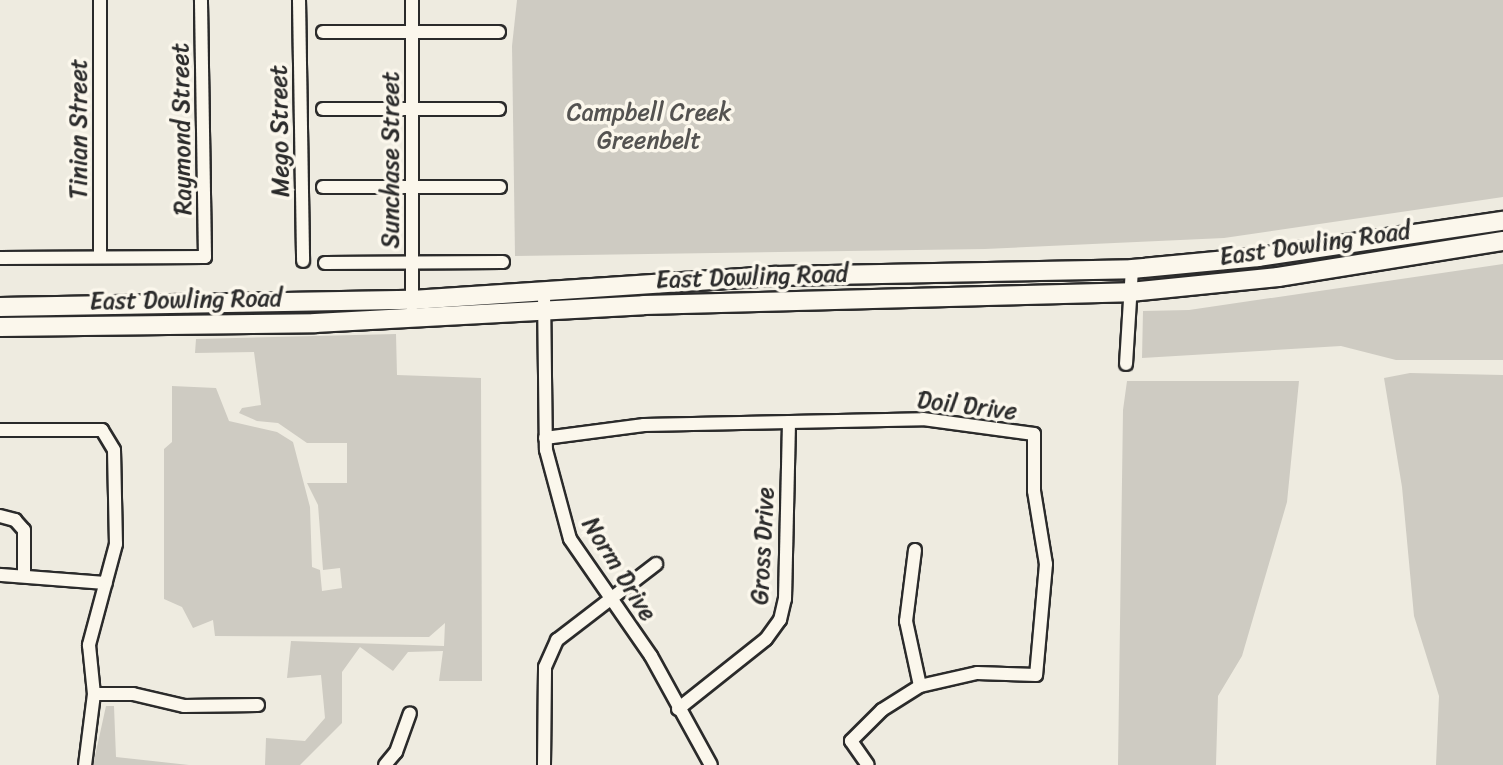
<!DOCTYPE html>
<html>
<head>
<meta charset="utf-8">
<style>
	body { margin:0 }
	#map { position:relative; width:1503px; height:765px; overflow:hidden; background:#eeebe0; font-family:Sriracha,sans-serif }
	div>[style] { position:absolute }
	.green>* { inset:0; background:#cecbc2 }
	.roads { filter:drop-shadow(2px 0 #2b2b2b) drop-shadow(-2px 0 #2b2b2b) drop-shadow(0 2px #2b2b2b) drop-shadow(0 -2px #2b2b2b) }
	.minor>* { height:12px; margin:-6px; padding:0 6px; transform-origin:6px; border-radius:6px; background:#fbf7ec }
	.secondary>* { height:18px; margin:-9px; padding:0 9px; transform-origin:9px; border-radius:9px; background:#fbf7ec }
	span { translate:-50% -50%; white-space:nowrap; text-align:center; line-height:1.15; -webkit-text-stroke:7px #fbf7ec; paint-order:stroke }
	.park-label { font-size:24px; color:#545351 }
	.street-label { font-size:24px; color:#2b2b2b }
</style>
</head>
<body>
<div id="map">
	<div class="green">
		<i style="clip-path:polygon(517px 0,1503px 0,1503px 197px,1224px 238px,985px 249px,515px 256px,512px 46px)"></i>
		<i style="clip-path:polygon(1503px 264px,1503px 360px,1396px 360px,1341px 346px,1142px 358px,1143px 311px,1189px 310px)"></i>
		<i style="clip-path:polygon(396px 334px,397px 375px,481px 378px,482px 681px,439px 681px,443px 651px,408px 652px,393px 671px,360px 647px,342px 672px,342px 723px,300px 765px,265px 765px,266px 738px,305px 741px,325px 718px,321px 675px,287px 678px,291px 641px,444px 646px,445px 623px,429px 637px,215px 636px,213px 620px,193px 628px,182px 607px,164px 599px,164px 449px,172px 442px,172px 386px,216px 388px,229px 421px,277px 432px,293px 442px,310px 507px,312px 567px,320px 570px,322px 591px,342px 588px,340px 568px,323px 570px,318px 505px,307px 483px,347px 483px,347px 443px,307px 443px,278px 423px,257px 421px,239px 413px,242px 408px,261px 405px,254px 352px,195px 353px,196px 339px)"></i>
		<i style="clip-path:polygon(1410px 373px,1503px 375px,1503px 765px,1436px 765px,1439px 696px,1414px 616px,1402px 487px,1384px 378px)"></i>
		<i style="clip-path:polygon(1127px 381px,1299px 381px,1287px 502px,1242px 656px,1218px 696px,1216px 765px,1118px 765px,1123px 410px)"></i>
		<i style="clip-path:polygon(106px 706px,114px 706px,116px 757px,189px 765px,93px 765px)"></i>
	</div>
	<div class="roads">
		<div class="minor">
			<i style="left:299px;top:0;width:261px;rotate:89.1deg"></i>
			<i style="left:412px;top:0;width:305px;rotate:90deg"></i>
			<i style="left:323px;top:32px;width:176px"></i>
			<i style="left:323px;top:109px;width:176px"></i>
			<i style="left:323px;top:187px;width:177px"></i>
			<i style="left:100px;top:257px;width:257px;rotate:-90deg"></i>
			<i style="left:0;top:258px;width:205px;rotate:-0.3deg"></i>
			<i style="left:205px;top:257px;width:257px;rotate:-90.9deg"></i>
			<i style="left:325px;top:263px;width:178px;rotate:-0.3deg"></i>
			<i style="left:544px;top:294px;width:156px;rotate:89.3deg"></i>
			<i style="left:546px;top:450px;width:92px;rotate:74.9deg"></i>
			<i style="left:570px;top:539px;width:142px;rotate:55.3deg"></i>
			<i style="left:651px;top:656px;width:124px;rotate:61.2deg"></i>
			<i style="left:1126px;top:364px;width:95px;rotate:-86.4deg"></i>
			<i style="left:0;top:430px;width:102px"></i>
			<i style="left:102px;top:430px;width:23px;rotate:59deg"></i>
			<i style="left:114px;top:450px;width:94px;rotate:88.8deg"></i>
			<i style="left:116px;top:544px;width:105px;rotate:105deg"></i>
			<i style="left:89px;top:645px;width:49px;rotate:84.2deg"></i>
			<i style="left:94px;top:694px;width:72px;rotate:97.2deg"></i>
			<i style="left:545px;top:438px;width:100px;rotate:-7.5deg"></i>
			<i style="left:644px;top:425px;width:279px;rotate:-1.2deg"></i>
			<i style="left:923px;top:419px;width:112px;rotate:7.7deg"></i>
			<i style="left:1034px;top:434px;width:57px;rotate:90deg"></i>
			<i style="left:1034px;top:491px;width:74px;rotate:80.7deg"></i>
			<i style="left:1046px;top:564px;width:111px;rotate:95.1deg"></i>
			<i style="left:1036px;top:675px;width:59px;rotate:-178.1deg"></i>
			<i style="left:977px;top:673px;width:58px;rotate:167.2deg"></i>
			<i style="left:920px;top:686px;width:45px;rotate:147.7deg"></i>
			<i style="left:882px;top:710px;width:44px;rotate:135deg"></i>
			<i style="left:851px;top:741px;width:29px;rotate:55deg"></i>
			<i style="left:0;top:516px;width:16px;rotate:15deg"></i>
			<i style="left:15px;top:520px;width:13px;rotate:48deg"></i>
			<i style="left:24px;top:530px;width:45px;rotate:90deg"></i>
			<i style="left:915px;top:550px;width:72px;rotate:97.2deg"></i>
			<i style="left:906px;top:621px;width:66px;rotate:77.8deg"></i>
			<i style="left:0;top:575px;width:106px;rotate:4.3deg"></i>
			<i style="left:94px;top:694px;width:39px"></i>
			<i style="left:133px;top:694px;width:52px;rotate:13.2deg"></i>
			<i style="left:184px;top:706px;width:74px;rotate:-0.8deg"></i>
			<i style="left:678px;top:709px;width:112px;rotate:-38.5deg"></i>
			<i style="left:766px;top:639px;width:24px;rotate:-54deg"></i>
			<i style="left:780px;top:620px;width:22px;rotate:-77deg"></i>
			<i style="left:785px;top:599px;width:177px;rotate:-88.7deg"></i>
			<i style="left:385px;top:765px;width:17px;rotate:-50deg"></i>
			<i style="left:396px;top:752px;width:41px;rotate:-70.3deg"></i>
			<i style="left:544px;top:765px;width:98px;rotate:-89.4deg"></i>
			<i style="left:545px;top:667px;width:30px;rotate:-66deg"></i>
			<i style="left:557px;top:640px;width:125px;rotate:-37.5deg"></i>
		</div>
		<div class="secondary">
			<i style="left:0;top:307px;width:412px;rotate:-1deg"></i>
			<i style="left:412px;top:300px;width:365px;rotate:-3.8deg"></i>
			<i style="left:776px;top:276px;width:356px;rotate:-1.1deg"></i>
			<i style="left:1132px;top:269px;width:127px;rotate:-5.4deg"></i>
			<i style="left:1258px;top:257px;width:248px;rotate:-8.4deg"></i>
			<i style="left:0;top:327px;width:315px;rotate:-0.7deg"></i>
			<i style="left:315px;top:323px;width:329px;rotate:-3.1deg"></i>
			<i style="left:644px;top:305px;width:486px;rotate:-1.5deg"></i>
			<i style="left:1130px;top:292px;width:149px;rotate:-5.8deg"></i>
			<i style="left:1278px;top:277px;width:228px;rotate:-9.1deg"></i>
		</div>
	</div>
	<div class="park-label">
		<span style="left:649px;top:127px">Campbell Creek<br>Greenbelt</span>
	</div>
	<div class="street-label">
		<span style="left:79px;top:129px;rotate:-90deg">Tinian Street</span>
		<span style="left:182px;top:129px;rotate:-91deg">Raymond Street</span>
		<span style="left:280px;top:131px;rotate:-91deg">Mego Street</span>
		<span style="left:391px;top:160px;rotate:-90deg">Sunchase Street</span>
		<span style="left:1315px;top:244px;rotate:-8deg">East Dowling Road</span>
		<span style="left:752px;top:277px;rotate:-2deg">East Dowling Road</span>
		<span style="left:186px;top:300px;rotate:-1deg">East Dowling Road</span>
		<span style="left:967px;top:406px;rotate:7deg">Doil Drive</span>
		<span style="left:763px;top:546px;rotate:-87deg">Gross Drive</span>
		<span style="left:619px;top:569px;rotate:58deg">Norm Drive</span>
	</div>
</div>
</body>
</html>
